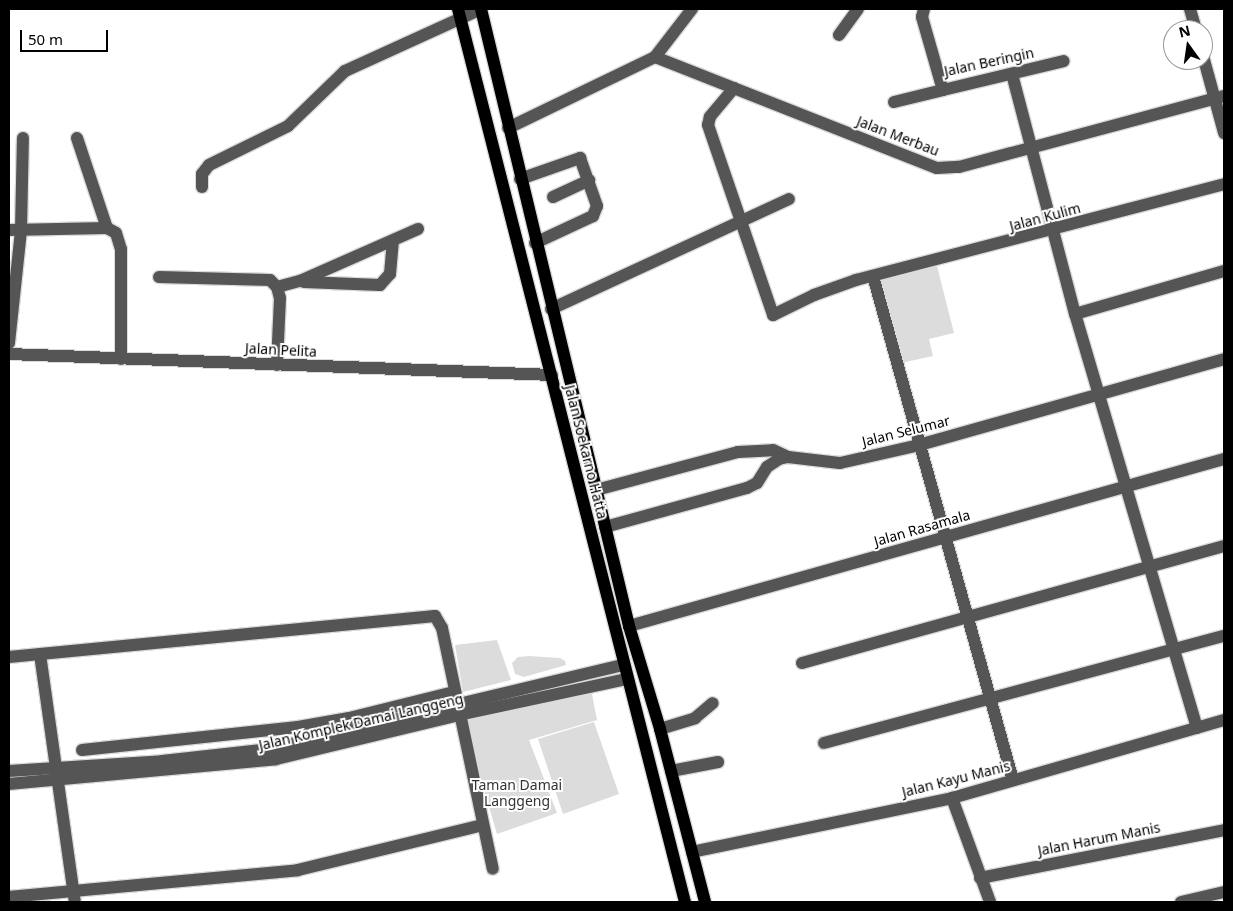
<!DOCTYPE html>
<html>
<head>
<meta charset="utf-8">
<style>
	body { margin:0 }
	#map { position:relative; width:1233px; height:911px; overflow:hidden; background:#fff; font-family:"Noto Sans",sans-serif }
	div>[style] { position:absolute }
	.green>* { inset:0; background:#dcdcdc }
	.roads { filter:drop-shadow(1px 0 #dbdbdb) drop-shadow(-1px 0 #dbdbdb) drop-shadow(0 1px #dbdbdb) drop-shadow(0 -1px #dbdbdb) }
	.minor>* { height:12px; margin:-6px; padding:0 6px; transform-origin:6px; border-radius:6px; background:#555 }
	.major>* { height:12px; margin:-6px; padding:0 6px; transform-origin:6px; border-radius:6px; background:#000 }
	span { translate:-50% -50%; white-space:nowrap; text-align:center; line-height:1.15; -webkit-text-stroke:4px #fff; paint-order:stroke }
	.street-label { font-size:14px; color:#000 }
	.park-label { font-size:14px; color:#333 }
	.frame { position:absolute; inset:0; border:10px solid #000; pointer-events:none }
	.north { position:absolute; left:1163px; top:20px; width:50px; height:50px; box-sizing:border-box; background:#fff; border:1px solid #999; border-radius:50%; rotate:346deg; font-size:14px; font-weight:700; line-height:20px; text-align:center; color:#000 }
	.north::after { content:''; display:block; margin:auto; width:18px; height:22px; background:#000; clip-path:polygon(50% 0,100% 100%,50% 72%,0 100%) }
	.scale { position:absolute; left:20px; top:30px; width:88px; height:22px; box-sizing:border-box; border:2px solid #000; border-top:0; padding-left:6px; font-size:15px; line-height:18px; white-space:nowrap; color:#000; -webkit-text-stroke:4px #fff; paint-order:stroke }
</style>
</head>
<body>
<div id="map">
	<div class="green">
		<i style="clip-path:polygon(937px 266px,954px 333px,929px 339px,933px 356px,901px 363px,879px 281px)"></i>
		<i style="clip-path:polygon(497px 640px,511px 680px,463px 692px,455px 645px)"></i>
		<i style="clip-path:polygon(529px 656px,560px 658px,565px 661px,566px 665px,524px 677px,515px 674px,512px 663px,518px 657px)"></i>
		<i style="clip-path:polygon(591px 689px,597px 720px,529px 740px,557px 813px,497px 834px,464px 721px)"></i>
		<i style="clip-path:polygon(594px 722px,619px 794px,563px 814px,538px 739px)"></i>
	</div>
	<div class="roads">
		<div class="minor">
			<i style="left:924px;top:9px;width:8px;rotate:104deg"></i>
			<i style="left:922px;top:17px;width:76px;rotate:74deg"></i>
			<i style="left:943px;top:90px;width:124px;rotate:-13.5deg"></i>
			<i style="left:1190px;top:9px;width:22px;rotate:74deg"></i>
			<i style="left:839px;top:35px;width:32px;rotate:-54deg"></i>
			<i style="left:1203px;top:56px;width:80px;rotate:74.7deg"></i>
			<i style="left:655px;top:57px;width:303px;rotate:21.5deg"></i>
			<i style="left:937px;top:168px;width:22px;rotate:-3deg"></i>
			<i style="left:959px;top:167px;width:274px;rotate:-15deg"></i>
			<i style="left:1012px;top:74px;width:248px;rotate:75.3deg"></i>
			<i style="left:734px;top:88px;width:38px;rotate:130deg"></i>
			<i style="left:710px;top:117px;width:8px;rotate:104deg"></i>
			<i style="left:708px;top:125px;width:201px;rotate:71.1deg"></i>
			<i style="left:773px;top:315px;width:46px;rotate:-26deg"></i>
			<i style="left:814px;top:295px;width:45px;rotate:-19.7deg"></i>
			<i style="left:856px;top:280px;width:380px;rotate:-14.6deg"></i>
			<i style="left:894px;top:102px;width:50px;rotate:-13.8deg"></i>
			<i style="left:508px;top:128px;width:163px;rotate:-25.8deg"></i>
			<i style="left:655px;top:57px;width:61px;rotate:-52.4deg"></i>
			<i style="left:77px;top:138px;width:95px;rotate:71.6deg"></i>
			<i style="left:107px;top:228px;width:10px;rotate:29deg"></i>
			<i style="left:116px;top:233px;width:17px;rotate:73deg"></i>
			<i style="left:121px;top:249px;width:110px;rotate:90deg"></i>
			<i style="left:520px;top:179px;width:64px;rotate:-19.3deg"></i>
			<i style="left:580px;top:158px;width:51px;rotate:70.5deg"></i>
			<i style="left:597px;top:206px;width:11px;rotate:112deg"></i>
			<i style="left:593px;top:216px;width:64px;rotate:155deg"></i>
			<i style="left:202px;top:187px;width:13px;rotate:-90deg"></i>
			<i style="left:202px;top:174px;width:11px;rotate:-52deg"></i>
			<i style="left:209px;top:165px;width:88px;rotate:-26.3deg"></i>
			<i style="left:288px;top:126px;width:79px;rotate:-44deg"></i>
			<i style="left:345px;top:71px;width:149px;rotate:-24.5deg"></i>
			<i style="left:553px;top:197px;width:40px;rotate:-25deg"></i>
			<i style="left:9px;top:230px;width:98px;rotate:-1.2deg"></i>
			<i style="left:873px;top:276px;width:523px;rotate:74.48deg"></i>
			<i style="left:159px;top:277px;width:111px;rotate:1.5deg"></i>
			<i style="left:270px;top:280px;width:10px;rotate:45deg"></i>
			<i style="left:277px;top:287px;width:11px;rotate:75deg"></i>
			<i style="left:280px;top:298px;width:67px;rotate:92.6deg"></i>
			<i style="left:304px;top:282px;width:76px;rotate:2.3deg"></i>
			<i style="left:380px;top:285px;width:15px;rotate:-48deg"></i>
			<i style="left:390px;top:274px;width:32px;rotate:-85deg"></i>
			<i style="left:277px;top:287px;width:24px;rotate:-15deg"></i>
			<i style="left:300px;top:281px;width:129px;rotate:-23.8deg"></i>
			<i style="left:551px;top:309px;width:262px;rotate:-24.8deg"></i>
			<i style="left:9px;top:343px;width:114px;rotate:-83.9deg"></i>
			<i style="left:21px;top:230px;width:92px;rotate:-88.8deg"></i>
			<i style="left:9px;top:354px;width:543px;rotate:2.21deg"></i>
			<i style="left:596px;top:490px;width:147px;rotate:-15deg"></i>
			<i style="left:738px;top:452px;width:35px;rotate:-3deg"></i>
			<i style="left:773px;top:450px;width:17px;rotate:25deg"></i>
			<i style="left:605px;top:527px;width:147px;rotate:-15.4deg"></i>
			<i style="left:747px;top:488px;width:11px;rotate:-27deg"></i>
			<i style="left:757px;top:483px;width:19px;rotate:-58deg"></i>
			<i style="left:767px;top:467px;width:14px;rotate:-34deg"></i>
			<i style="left:779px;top:459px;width:9px;rotate:-13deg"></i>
			<i style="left:788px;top:457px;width:52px;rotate:6.6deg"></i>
			<i style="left:840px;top:463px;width:81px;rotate:-12.8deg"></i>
			<i style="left:919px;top:445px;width:317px;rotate:-15.7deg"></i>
			<i style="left:629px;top:626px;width:618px;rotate:-15.68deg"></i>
			<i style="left:40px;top:654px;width:250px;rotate:82deg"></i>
			<i style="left:9px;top:657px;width:428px;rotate:-5.5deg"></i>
			<i style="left:435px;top:616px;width:14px;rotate:60deg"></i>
			<i style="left:442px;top:628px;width:246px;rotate:78.1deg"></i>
			<i style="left:802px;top:663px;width:438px;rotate:-15.5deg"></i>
			<i style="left:1197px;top:728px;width:432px;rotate:-106.4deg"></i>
			<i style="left:1075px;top:314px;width:155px;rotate:-16.1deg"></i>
			<i style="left:660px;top:729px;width:37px;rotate:-17deg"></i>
			<i style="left:695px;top:718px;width:23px;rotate:-40deg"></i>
			<i style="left:824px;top:743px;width:414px;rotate:-15deg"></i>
			<i style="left:82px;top:750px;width:217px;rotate:-6.1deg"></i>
			<i style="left:298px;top:727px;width:52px;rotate:-10deg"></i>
			<i style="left:349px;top:718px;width:108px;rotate:-13.9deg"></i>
			<i style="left:9px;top:771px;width:153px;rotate:-3.7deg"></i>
			<i style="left:162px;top:761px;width:109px;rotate:-6.3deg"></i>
			<i style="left:270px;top:749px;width:363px;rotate:-13.4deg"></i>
			<i style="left:671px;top:771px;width:48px;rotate:-10.8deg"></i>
			<i style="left:9px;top:784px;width:268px;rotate:-5.3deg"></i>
			<i style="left:276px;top:759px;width:188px;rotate:-13.5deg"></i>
			<i style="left:459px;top:715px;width:172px;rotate:-12.1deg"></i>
			<i style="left:952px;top:798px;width:111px;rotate:69.9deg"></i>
			<i style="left:692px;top:852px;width:266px;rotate:-11.7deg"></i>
			<i style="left:952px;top:798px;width:283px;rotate:-16deg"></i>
			<i style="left:980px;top:878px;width:249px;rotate:-11.1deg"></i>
			<i style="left:9px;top:897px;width:290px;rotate:-5.3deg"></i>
			<i style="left:298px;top:870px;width:189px;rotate:-13.7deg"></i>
			<i style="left:1181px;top:902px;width:44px;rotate:-13.1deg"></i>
		</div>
		<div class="major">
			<i style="left:458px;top:9px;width:921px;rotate:75.74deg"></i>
			<i style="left:481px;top:9px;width:635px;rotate:76.51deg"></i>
			<i style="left:629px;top:626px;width:108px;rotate:73.2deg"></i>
			<i style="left:660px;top:729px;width:179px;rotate:75.4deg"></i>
		</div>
	</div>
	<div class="street-label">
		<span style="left:989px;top:62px;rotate:-12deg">Jalan Beringin</span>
		<span style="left:898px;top:136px;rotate:21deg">Jalan Merbau</span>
		<span style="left:1045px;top:217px;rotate:-15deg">Jalan Kulim</span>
		<span style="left:281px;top:350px;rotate:3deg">Jalan Pelita</span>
		<span style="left:906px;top:431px;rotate:-14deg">Jalan Selumar</span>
		<span style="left:586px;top:452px;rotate:76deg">Jalan Soekarno Hatta</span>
		<span style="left:922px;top:528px;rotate:-16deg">Jalan Rasamala</span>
		<span style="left:361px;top:722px;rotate:-13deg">Jalan Komplek Damai Langgeng</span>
		<span style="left:956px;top:779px;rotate:-14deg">Jalan Kayu Manis</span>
		<span style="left:1099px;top:839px;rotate:-11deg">Jalan Harum Manis</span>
	</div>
	<div class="park-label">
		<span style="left:517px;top:793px">Taman Damai<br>Langgeng</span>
	</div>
	<div class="frame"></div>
	<div class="north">N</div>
	<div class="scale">50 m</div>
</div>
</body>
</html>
